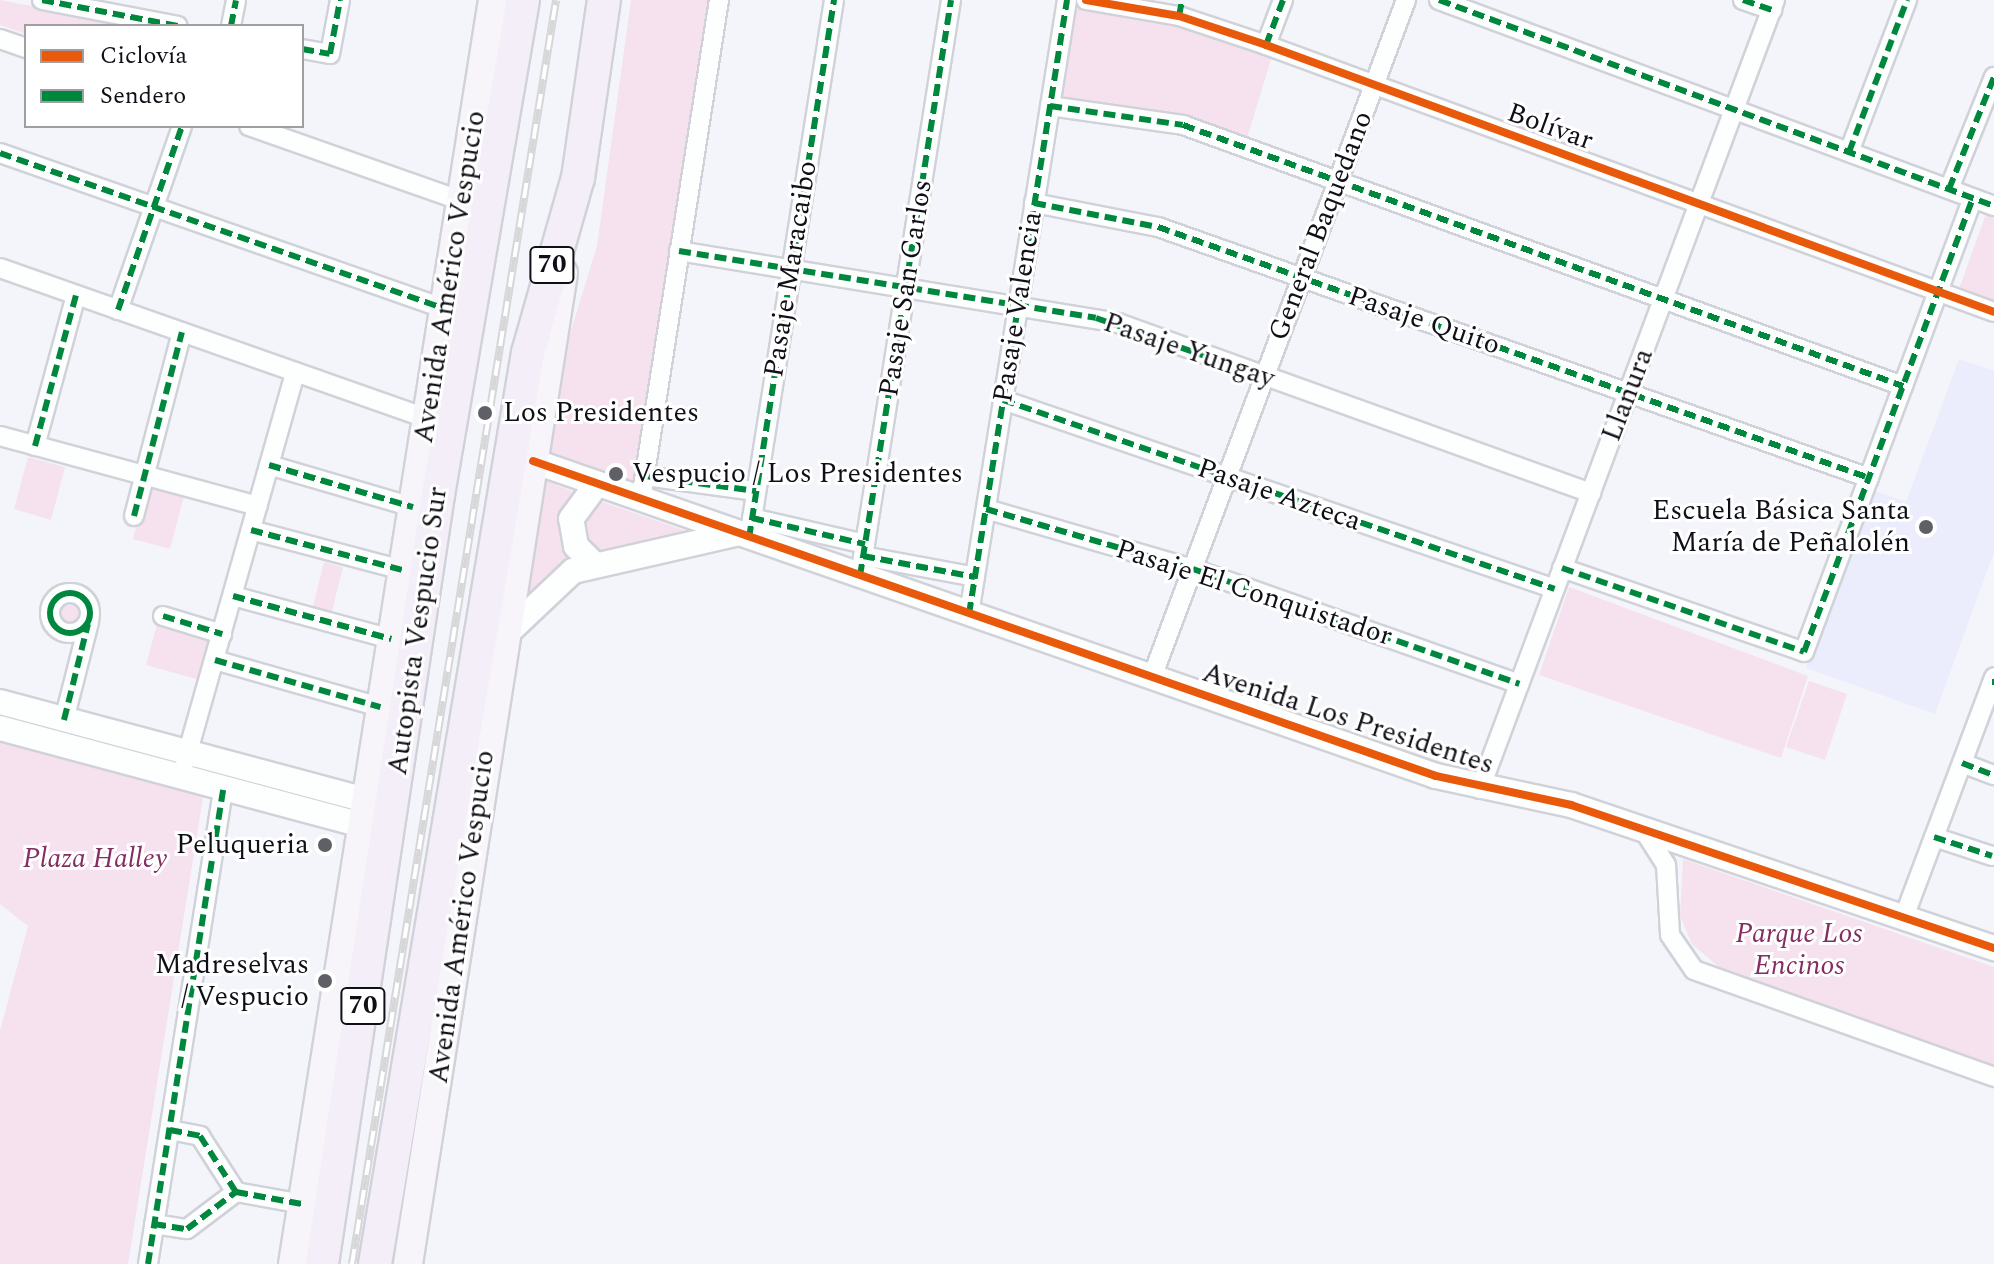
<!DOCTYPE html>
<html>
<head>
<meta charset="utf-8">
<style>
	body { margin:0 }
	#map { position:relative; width:1994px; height:1264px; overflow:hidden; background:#f4f5fa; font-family:Spectral,serif }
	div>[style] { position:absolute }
	.built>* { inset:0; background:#ebecfc }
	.green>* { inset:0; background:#f6e1ee }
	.round { border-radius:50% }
	.roads { filter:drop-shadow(2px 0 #d1d2d9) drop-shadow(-2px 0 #d1d2d9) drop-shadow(0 2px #d1d2d9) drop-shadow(0 -2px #d1d2d9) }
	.street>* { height:18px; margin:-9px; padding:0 9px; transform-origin:9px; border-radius:9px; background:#fdfefe }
	.street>.ring { margin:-9px; padding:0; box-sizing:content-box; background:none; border:18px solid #fdfefe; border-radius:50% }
	.secondary>* { height:24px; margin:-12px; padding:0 12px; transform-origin:12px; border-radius:12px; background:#fdfefe }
	.primary>* { height:28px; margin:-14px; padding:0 14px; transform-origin:14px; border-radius:14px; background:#f7f5f9 }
	.highway>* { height:32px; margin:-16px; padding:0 16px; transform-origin:16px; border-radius:16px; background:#f3eef7 }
	.rail>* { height:8px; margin-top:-4px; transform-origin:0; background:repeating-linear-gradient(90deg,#fff 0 15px,#d7d7d9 0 30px); box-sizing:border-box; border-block:2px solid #d7d7d9 }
	.quiet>* { height:6px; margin-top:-3px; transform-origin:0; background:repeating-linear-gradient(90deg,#00873e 0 12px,transparent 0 18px) }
	.quiet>.ring { margin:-3px; padding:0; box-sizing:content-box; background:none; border:6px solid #00873e; border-radius:50% }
	.cycleway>* { height:8px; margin:-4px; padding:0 4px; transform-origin:4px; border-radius:4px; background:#e8590c }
	.dots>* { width:22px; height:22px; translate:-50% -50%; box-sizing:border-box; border:4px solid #fff; border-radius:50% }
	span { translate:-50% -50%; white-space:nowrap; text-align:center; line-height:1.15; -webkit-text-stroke:6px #fff; paint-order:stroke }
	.shield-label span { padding:2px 6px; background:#fff; border:2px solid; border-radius:6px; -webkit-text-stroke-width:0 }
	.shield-label { font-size:26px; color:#0f0f17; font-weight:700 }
	.street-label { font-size:28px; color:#0f0f17 }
	.poi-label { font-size:28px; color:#0f0f17 }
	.left { translate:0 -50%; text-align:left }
	.right { translate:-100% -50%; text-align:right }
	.park-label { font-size:28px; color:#842d63; font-style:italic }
	.legend { position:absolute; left:24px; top:24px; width:280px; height:104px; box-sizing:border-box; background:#fff; border:2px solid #9f9fa2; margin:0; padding:10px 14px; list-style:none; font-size:24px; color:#0f0f17 }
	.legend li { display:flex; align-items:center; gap:16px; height:40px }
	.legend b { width:40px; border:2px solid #9f9fa2 }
</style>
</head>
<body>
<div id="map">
	<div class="built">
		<i style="clip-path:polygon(1959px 359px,1994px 371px,1994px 552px,1935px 714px,1806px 668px,1872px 490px,1906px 502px)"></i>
	</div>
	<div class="green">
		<i style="clip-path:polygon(0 0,137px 26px,26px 26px,26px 34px,0 25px)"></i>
		<i style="clip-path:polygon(631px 0,714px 0,637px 487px,551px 455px,558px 372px,597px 246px)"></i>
		<i style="clip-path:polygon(1071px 8px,1183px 24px,1272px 56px,1245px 145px,1059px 104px)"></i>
		<i style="clip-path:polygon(1987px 211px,1994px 214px,1994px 305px,1958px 292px)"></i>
		<i style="clip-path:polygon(28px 457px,65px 467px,51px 520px,14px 509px)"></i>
		<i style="clip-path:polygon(540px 478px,576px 493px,560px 525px,573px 565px,519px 611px)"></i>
		<i style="clip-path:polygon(147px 486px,184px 496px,170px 549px,133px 539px)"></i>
		<i style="clip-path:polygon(597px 500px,698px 535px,606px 557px,590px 547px,583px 526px)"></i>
		<i style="clip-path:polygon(324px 562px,343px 567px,331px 615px,312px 610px)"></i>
		<i style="clip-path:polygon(1569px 587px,1808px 676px,1781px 758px,1539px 675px)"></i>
		<i class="round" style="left:55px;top:598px;width:30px;height:30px"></i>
		<i style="clip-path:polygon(157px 624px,210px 637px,200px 680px,146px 665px)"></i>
		<i style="clip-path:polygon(1809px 681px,1847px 694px,1825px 760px,1786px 747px)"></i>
		<i style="clip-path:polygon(0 736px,204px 791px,128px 1264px,0 1264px,0 1031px,28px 926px,0 904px)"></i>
		<i style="clip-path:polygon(1683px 859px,1994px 967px,1994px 1068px,1727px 974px,1692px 944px,1680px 916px)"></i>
	</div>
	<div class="roads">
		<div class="street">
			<i style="left:42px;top:0;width:138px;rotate:10.8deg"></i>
			<i style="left:1086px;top:0;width:94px;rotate:9.8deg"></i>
			<i style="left:1179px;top:16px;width:92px;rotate:18.4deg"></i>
			<i style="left:1266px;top:45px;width:775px;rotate:20.14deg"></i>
			<i style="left:1439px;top:0;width:592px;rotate:20.36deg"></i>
			<i style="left:1743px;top:0;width:31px;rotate:19deg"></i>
			<i style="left:231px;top:26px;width:26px;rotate:-79deg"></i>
			<i style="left:0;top:39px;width:28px;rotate:19deg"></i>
			<i style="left:1266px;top:45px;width:48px;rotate:-69.3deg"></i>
			<i style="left:302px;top:49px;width:28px;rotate:10deg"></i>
			<i style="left:330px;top:54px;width:55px;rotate:-79.5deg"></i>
			<i style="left:1050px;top:106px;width:134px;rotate:8.1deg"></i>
			<i style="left:1183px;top:125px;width:766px;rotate:19.93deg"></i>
			<i style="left:249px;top:126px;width:226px;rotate:19.4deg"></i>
			<i style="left:1849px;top:152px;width:163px;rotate:-69.1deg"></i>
			<i style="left:0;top:153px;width:472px;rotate:19.3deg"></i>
			<i style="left:1949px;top:189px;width:121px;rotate:-68.1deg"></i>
			<i style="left:1034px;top:203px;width:126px;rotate:11deg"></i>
			<i style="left:1158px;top:227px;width:754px;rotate:19.44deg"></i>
			<i style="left:679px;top:251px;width:445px;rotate:9.3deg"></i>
			<i style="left:1118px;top:323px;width:503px;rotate:19.77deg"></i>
			<i style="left:0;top:268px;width:454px;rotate:19.4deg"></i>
			<i style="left:118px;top:310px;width:195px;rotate:-70.8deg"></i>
			<i style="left:1003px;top:400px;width:583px;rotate:18.9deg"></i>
			<i style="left:0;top:436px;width:267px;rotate:15.2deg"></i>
			<i style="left:35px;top:446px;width:156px;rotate:-74.8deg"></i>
			<i style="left:269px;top:465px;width:150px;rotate:16.3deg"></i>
			<i style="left:645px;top:476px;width:112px;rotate:7.7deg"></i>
			<i style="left:641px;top:499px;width:505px;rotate:-81.12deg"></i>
			<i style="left:986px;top:509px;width:216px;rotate:16.2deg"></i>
			<i style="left:1193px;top:569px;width:346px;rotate:19.4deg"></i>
			<i style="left:134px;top:516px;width:190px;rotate:-75.4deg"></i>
			<i style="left:752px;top:518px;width:116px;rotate:13deg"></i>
			<i style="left:251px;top:530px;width:156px;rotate:14.8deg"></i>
			<i style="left:749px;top:538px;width:545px;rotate:-81.02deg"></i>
			<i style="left:863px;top:556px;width:114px;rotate:10.6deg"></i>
			<i style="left:1562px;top:568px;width:256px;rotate:19.1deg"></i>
			<i style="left:1804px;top:652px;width:484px;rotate:-69.6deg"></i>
			<i style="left:860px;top:576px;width:583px;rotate:-81.02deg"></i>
			<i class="ring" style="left:50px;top:593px;width:22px;height:22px"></i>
			<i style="left:233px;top:596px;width:164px;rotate:15.2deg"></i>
			<i style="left:969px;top:614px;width:622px;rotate:-80.93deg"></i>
			<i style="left:163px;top:616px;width:62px;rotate:17deg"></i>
			<i style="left:215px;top:660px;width:172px;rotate:15.9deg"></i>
			<i style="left:1152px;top:677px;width:723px;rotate:-69.43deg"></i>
			<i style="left:64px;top:720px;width:101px;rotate:-75.7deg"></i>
			<i style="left:185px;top:762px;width:405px;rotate:-74.2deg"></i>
			<i style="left:1962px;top:763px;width:34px;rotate:21deg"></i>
			<i style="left:1480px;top:789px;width:842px;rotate:-69.5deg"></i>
			<i style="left:1643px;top:829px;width:43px;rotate:57.4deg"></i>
			<i style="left:1666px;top:865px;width:70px;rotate:86.7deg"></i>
			<i style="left:1670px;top:935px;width:42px;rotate:55.6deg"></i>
			<i style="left:1694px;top:970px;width:319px;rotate:19.6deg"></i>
			<i style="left:1934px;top:837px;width:61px;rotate:18.1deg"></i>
			<i style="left:1904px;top:917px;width:256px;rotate:-69.4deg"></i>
			<i style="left:170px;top:1130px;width:31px;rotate:11deg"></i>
			<i style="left:200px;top:1136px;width:67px;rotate:57.3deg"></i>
			<i style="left:236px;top:1192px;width:67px;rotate:10.3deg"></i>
			<i style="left:154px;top:1224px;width:33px;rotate:9deg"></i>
			<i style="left:187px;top:1229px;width:61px;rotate:-37.1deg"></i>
			<i style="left:148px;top:1264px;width:482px;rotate:-81deg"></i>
		</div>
		<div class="secondary">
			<i style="left:533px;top:461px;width:956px;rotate:19.23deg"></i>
			<i style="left:1436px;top:776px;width:138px;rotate:12.1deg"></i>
			<i style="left:1571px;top:805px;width:447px;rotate:18.7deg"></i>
			<i style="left:595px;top:565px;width:27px;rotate:-135deg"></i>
			<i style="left:576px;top:546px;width:27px;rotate:-100deg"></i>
			<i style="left:571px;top:519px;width:44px;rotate:-53.4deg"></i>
			<i style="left:504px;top:636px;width:95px;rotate:-43.3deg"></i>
			<i style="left:573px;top:571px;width:166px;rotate:-12.9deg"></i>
			<i style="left:0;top:702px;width:380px;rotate:15deg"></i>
			<i style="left:0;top:728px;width:376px;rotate:15deg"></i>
		</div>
		<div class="primary">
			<i style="left:293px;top:1264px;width:1280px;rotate:-81.01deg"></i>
			<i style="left:408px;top:1264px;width:1003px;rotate:-81.11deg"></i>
		</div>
		<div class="highway">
			<i style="left:322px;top:1264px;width:778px;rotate:-81.42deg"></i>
			<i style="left:438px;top:495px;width:502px;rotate:-80.26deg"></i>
			<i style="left:375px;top:1264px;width:924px;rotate:-80.47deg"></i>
			<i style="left:528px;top:353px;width:182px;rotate:-74.1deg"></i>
			<i style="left:578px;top:178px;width:180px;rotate:-81.7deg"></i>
		</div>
	</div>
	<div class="rail">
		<i style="left:352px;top:1264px;width:1280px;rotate:-80.83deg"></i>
	</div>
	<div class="quiet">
		<i style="left:42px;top:0;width:138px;rotate:10.8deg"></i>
		<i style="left:1439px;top:0;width:592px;rotate:20.36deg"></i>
		<i style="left:1743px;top:0;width:31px;rotate:19deg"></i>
		<i style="left:1179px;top:16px;width:16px;rotate:-79deg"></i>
		<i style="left:231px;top:26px;width:26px;rotate:-79deg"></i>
		<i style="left:1266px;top:45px;width:48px;rotate:-69.3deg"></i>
		<i style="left:302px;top:49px;width:28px;rotate:10deg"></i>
		<i style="left:330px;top:54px;width:55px;rotate:-79.5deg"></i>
		<i style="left:1050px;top:106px;width:134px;rotate:8.1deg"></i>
		<i style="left:1183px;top:125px;width:766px;rotate:19.93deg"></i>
		<i style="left:1849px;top:152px;width:163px;rotate:-69.1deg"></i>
		<i style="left:0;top:153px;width:472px;rotate:19.3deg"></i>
		<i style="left:1949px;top:189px;width:121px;rotate:-68.1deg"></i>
		<i style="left:1034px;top:203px;width:126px;rotate:11deg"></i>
		<i style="left:1158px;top:227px;width:754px;rotate:19.44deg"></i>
		<i style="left:679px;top:251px;width:422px;rotate:9.1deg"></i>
		<i style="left:1096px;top:318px;width:179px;rotate:19.2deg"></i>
		<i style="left:118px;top:310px;width:195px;rotate:-70.8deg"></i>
		<i style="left:1003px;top:400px;width:583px;rotate:18.9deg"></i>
		<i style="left:35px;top:446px;width:156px;rotate:-74.8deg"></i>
		<i style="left:269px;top:465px;width:150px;rotate:16.3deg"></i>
		<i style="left:645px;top:476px;width:112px;rotate:7.7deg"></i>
		<i style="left:986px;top:509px;width:216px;rotate:16.2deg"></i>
		<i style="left:1193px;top:569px;width:346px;rotate:19.4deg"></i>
		<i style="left:134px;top:516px;width:190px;rotate:-75.4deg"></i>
		<i style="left:752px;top:518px;width:116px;rotate:13deg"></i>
		<i style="left:251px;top:530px;width:156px;rotate:14.8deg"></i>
		<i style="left:749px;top:538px;width:545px;rotate:-81.02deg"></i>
		<i style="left:863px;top:556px;width:114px;rotate:10.6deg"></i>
		<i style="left:1562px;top:568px;width:256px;rotate:19.1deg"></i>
		<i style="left:1804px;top:652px;width:484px;rotate:-69.6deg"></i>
		<i style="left:860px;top:576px;width:583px;rotate:-81.02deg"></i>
		<i class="ring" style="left:50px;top:593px;width:34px;height:34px"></i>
		<i style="left:233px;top:596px;width:164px;rotate:15.2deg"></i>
		<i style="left:969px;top:614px;width:622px;rotate:-80.93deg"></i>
		<i style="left:163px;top:616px;width:62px;rotate:17deg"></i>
		<i style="left:215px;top:660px;width:172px;rotate:15.9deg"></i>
		<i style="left:1992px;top:682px;width:2px"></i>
		<i style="left:64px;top:720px;width:99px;rotate:-76deg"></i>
		<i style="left:1962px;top:763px;width:34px;rotate:21deg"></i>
		<i style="left:1934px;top:837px;width:61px;rotate:18.1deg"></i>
		<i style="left:170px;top:1130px;width:31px;rotate:11deg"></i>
		<i style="left:200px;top:1136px;width:67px;rotate:57.3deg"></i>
		<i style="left:236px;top:1192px;width:67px;rotate:10.3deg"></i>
		<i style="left:154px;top:1224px;width:33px;rotate:9deg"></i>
		<i style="left:187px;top:1229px;width:61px;rotate:-37.1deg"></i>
		<i style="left:148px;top:1264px;width:482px;rotate:-81deg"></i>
	</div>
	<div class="cycleway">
		<i style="left:1086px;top:0;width:94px;rotate:9.8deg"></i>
		<i style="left:1179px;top:16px;width:92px;rotate:18.4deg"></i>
		<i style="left:1266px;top:45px;width:775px;rotate:20.14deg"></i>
		<i style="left:533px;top:461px;width:956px;rotate:19.23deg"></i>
		<i style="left:1436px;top:776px;width:138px;rotate:12.1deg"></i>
		<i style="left:1571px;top:805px;width:447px;rotate:18.7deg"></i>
	</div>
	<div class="dots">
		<i style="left:485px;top:413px;background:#5f6066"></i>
		<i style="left:616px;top:474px;background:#5f6066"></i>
		<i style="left:1926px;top:527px;background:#5f6066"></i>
		<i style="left:325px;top:845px;background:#5f6066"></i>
		<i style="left:325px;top:981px;background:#5f6066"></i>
	</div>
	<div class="shield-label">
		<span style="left:552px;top:265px">70</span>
		<span style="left:363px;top:1006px">70</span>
	</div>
	<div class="street-label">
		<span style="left:1550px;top:127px;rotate:20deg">Bolívar</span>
		<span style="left:1321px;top:226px;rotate:-69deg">General Baquedano</span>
		<span style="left:791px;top:269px;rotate:-81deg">Pasaje Maracaibo</span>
		<span style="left:450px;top:277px;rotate:-81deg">Avenida Américo Vespucio</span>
		<span style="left:906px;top:288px;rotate:-81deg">Pasaje San Carlos</span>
		<span style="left:1018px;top:307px;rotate:-81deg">Pasaje Valencia</span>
		<span style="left:1424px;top:321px;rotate:19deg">Pasaje Quito</span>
		<span style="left:1189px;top:351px;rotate:19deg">Pasaje Yungay</span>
		<span style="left:1628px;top:395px;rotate:-69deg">Llanura</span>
		<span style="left:1279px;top:495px;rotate:19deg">Pasaje Azteca</span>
		<span style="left:1254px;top:593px;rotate:18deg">Pasaje El Conquistador</span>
		<span style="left:418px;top:631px;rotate:-82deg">Autopista Vespucio Sur</span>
		<span style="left:1348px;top:719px;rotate:18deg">Avenida Los Presidentes</span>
		<span style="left:462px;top:917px;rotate:-82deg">Avenida Américo Vespucio</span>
	</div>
	<div class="poi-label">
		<span class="left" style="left:503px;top:413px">Los Presidentes</span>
		<span class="left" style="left:632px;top:474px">Vespucio / Los Presidentes</span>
		<span class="right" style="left:1910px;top:527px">Escuela Básica Santa<br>María de Peñalolén</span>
		<span class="right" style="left:309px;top:845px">Peluqueria</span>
		<span class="right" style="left:309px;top:981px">Madreselvas<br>/ Vespucio</span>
	</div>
	<div class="park-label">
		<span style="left:95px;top:859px">Plaza Halley</span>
		<span style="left:1799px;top:950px">Parque Los<br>Encinos</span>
	</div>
	<ul class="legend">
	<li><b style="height:10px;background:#e8590c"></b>Ciclovía</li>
	<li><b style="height:10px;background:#00873e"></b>Sendero</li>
	</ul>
</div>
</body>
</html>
